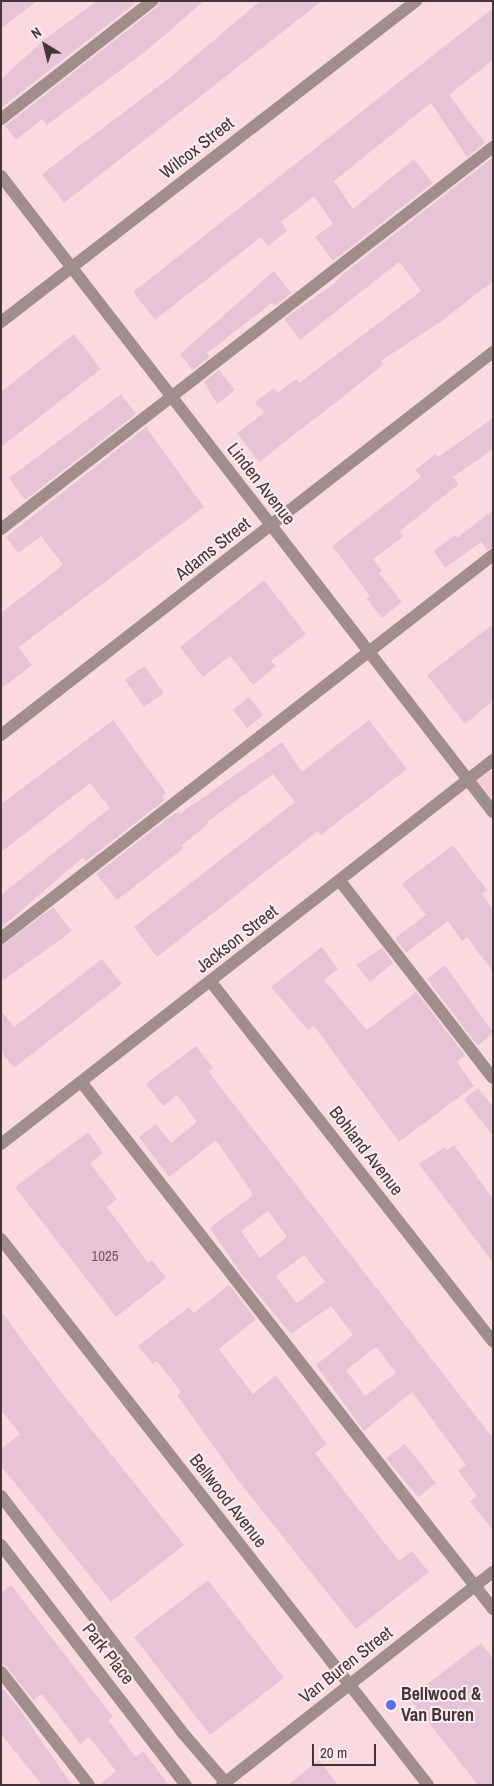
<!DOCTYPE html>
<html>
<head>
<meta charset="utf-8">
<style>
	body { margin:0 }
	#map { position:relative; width:494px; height:1786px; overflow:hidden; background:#fadae0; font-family:"Archivo Narrow",sans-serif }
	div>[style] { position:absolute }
	.built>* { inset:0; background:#facbd3 }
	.building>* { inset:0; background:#e7c4d5 }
	.minor>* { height:12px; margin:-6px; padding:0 6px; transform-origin:6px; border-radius:6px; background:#9f8e8c }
	.dots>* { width:14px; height:14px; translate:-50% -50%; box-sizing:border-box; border:2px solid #fcecef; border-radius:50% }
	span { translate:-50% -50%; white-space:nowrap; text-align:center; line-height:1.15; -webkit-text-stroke:4px #fcecef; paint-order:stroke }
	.number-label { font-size:15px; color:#6d595f }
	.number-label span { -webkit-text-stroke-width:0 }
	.street-label { font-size:18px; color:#443538 }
	.poi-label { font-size:18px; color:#443538; font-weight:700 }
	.left { translate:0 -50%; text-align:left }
	.frame { position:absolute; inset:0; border:2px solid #443538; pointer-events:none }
	.north { position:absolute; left:20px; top:20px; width:50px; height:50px; -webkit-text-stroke:4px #fcecef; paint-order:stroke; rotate:324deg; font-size:14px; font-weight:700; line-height:20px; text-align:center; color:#443538 }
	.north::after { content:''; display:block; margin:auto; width:18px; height:22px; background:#443538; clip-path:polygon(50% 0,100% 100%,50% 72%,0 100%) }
	.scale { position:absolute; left:312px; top:1744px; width:64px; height:22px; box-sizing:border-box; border:2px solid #443538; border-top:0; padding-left:6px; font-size:15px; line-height:18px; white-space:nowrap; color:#443538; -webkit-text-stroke:4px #fcecef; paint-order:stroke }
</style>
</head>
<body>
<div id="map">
	<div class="built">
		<i style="clip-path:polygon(493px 768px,493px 812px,472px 785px)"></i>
	</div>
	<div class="building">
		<i style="clip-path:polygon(1px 1px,37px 1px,1px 29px)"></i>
		<i style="clip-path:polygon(97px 1px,138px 1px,1px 108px,1px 79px,46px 38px)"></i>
		<i style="clip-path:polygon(160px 1px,204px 1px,146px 51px,47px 125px,42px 119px,16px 140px,5px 126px,157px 7px)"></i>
		<i style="clip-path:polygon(260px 1px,322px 1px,64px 203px,42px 174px,168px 79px)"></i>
		<i style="clip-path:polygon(493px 8px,493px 60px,449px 95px,485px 143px,467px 157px,431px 103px,334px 181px,353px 209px,414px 159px,433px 183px,333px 261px,315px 237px,333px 224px,314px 196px,281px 222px,287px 231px,268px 246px,261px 237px,155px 320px,133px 292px)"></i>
		<i style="clip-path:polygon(493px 157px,493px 281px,443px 320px,381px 361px,384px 364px,358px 385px,259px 462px,237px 433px,264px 413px,255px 402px,274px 388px,278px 393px,296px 379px,299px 383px,421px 291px,399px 262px,300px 340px,284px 319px,335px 283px,342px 275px)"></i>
		<i style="clip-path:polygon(274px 271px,291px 293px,275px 306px,272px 303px,207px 353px,209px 357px,193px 370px,180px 354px)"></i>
		<i style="clip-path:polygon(74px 334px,101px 369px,1px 447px,1px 392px)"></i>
		<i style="clip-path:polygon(219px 370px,235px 390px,217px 404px,204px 382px)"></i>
		<i style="clip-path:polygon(121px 394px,136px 414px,25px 500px,9px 478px)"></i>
		<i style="clip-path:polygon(493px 418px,493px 449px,453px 477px,459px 484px,400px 531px,404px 536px,373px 559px,382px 570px,379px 573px,402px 602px,382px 618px,366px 598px,370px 596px,332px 546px,421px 477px,415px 470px,435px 454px,438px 457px)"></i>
		<i style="clip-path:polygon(146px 427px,204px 507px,19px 647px,32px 665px,1px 689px,1px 613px,63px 565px,41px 536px,18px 553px,6px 537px)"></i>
		<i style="clip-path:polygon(493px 510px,493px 547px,487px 550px,481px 542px,445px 568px,434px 551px,455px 535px,457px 538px)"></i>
		<i style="clip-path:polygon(264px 580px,306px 634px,271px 661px,276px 666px,253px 685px,230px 656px,203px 677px,180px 647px)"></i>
		<i style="clip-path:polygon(493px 624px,493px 701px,465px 724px,427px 675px)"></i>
		<i style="clip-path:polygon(144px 666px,164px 693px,144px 707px,125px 680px)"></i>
		<i style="clip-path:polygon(249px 697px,263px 715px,247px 728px,233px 710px)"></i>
		<i style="clip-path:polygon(113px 720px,166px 793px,162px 796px,165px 800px,86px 861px,83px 857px,1px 928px,1px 895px,110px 808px,90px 783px,1px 852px,1px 804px)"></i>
		<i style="clip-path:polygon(369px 720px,407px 769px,321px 835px,318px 831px,157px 957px,134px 927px,295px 802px,273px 774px,207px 822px,208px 824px,182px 845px,184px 848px,117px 900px,96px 874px,175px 813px,181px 813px,282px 742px,302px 772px)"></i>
		<i style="clip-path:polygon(453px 845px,487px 890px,482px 894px,493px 909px,493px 972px,467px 937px,462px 941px,448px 921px,406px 953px,395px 938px,426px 915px,402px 884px)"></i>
		<i style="clip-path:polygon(53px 907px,72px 931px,1px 982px,1px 946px)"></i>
		<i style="clip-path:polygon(322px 947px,338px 969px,324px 980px,367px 1030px,416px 992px,465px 1055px,457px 1062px,474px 1086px,399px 1142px,314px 1026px,308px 1030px,271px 987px)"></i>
		<i style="clip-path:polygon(382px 948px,393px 963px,370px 982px,356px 965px)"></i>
		<i style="clip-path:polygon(102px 959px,122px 984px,14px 1068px,1px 1052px,1px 1010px,14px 1027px)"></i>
		<i style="clip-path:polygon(445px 965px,493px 1032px,478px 1046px,429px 982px,427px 979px)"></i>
		<i style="clip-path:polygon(evenodd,196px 1046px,213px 1068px,208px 1071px,493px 1438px,493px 1531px,470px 1501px,477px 1496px,458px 1471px,466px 1465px,412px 1392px,364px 1431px,316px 1365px,353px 1335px,331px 1306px,291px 1334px,242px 1275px,210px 1228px,252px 1196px,251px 1191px,216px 1140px,169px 1177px,139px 1137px,156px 1124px,171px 1143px,197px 1122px,177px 1095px,163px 1106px,146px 1084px,196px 1046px,268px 1211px,287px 1237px,260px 1258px,241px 1231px,268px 1211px,196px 1046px,304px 1255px,325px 1282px,297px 1303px,276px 1276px,304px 1255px,196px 1046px,376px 1347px,396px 1373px,365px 1396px,346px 1370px,376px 1347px)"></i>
		<i style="clip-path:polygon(478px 1088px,493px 1107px,493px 1136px,464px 1099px)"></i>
		<i style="clip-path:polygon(88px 1132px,103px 1153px,90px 1163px,117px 1199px,107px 1207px,148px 1263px,152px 1260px,166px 1278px,116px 1317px,15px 1187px)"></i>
		<i style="clip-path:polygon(454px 1145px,493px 1199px,493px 1263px,419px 1164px,445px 1147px,447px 1150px)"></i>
		<i style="clip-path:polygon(229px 1285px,256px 1319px,219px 1349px,253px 1394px,276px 1375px,327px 1444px,315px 1453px,376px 1532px,399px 1561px,412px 1551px,429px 1572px,356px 1629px,237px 1479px,177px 1395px,181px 1392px,157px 1361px,153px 1364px,138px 1346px,189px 1307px,194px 1313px)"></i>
		<i style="clip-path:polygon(1px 1311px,58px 1388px,184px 1545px,111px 1602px,1px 1466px,1px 1449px,20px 1434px,1px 1410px)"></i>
		<i style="clip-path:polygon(405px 1444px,436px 1483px,418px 1497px,386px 1458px)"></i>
		<i style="clip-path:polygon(208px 1580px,284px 1678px,210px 1735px,134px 1637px)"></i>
		<i style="clip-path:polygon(11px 1585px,113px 1717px,108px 1720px,136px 1757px,143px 1751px,169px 1785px,99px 1785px,116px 1771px,89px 1737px,80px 1744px,42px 1694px,33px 1700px,7px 1667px,1px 1664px,1px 1593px)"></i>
		<i style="clip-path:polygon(481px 1643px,493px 1659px,493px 1785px,478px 1785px,409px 1698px)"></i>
		<i style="clip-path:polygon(1px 1686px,20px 1710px,72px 1785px,42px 1785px,1px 1734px)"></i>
		<i style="clip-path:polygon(319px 1760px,338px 1785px,288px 1785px)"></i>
	</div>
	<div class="minor">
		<i style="left:1px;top:119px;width:192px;rotate:-38deg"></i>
		<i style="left:1px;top:176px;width:804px;rotate:52.28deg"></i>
		<i style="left:1px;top:322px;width:525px;rotate:-37.72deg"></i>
		<i style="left:1px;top:529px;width:623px;rotate:-37.83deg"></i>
		<i style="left:1px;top:735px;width:624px;rotate:-37.9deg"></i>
		<i style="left:340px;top:881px;width:249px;rotate:52.2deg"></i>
		<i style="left:1px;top:938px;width:624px;rotate:-37.9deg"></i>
		<i style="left:211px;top:982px;width:457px;rotate:51.9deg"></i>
		<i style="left:82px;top:1083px;width:668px;rotate:52deg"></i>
		<i style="left:1px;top:1144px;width:624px;rotate:-37.97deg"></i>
		<i style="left:1px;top:1239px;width:693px;rotate:51.97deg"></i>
		<i style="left:1px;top:1496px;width:296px;rotate:52.5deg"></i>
		<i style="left:181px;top:1731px;width:67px;rotate:49.2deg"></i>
		<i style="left:1px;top:1545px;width:303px;rotate:52.4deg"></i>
		<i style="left:1px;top:1672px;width:143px;rotate:52.1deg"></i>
		<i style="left:222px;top:1785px;width:345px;rotate:-38.2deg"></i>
	</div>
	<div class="dots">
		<i style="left:391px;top:1705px;background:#5871e7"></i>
	</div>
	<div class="number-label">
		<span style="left:105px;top:1256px">1025</span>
	</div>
	<div class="street-label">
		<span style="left:197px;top:148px;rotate:-38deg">Wilcox Street</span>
		<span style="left:261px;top:484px;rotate:52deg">Linden Avenue</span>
		<span style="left:213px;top:549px;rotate:-38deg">Adams Street</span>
		<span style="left:237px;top:939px;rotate:-38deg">Jackson Street</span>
		<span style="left:366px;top:1151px;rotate:52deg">Bohland Avenue</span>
		<span style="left:228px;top:1501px;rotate:52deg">Bellwood Avenue</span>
		<span style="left:108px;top:1654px;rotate:52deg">Park Place</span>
		<span style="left:346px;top:1665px;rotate:-38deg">Van Buren Street</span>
	</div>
	<div class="poi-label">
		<span class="left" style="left:401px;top:1705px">Bellwood &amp;<br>Van Buren</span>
	</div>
	<div class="frame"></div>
	<div class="north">N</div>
	<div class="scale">20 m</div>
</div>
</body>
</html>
